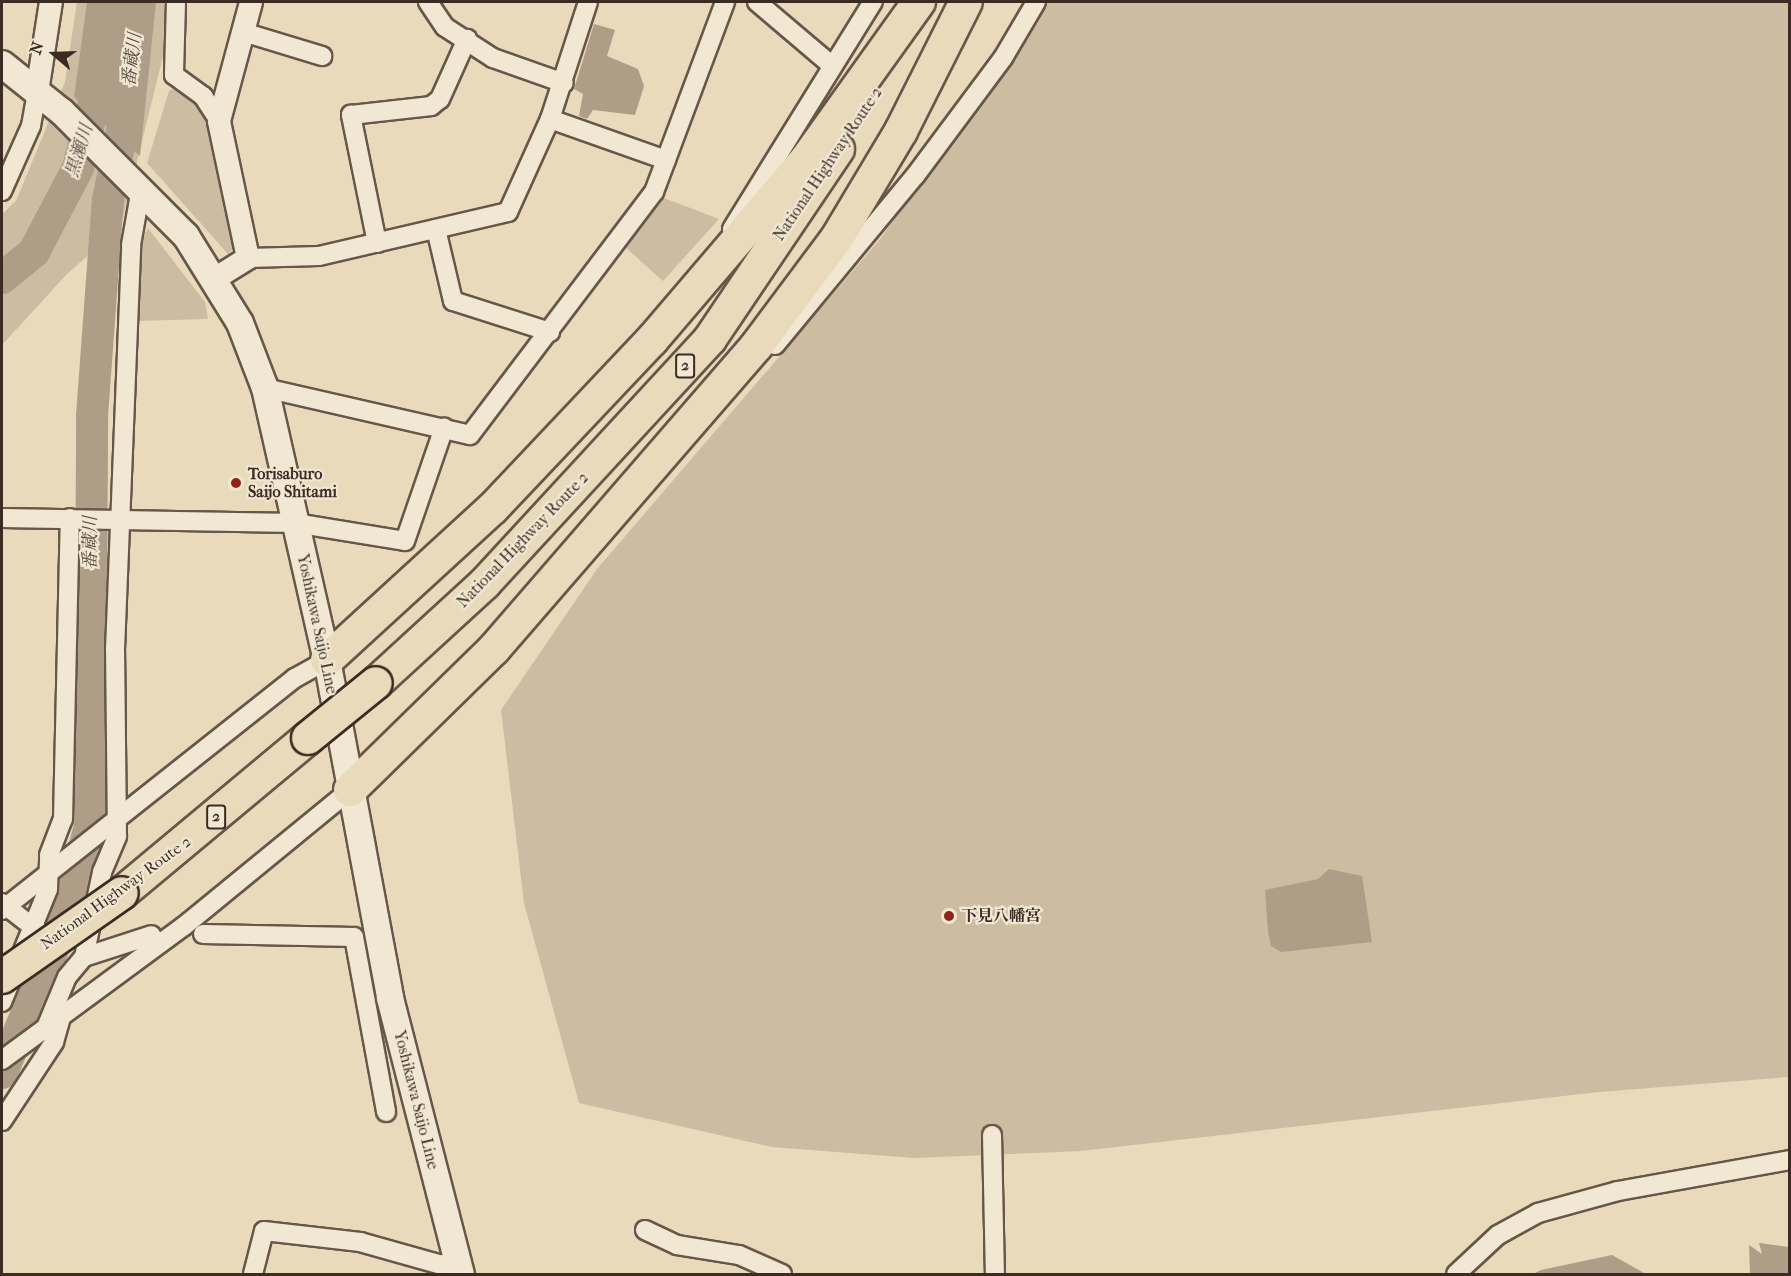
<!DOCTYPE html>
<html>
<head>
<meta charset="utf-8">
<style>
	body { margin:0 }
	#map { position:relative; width:1791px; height:1276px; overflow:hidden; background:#e9dabc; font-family:"IM FELL French Canon","Noto Serif JP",serif }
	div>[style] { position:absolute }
	.green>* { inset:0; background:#ccbca2 }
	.water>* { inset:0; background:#ae9e88 }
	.river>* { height:32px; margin:-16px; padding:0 16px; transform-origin:16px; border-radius:16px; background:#ae9e88 }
	.roads { filter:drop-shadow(2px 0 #675749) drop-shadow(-2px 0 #675749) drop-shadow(0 2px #675749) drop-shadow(0 -2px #675749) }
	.minor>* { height:18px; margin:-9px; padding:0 9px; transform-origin:9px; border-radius:9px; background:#f1e7d3 }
	.tertiary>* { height:22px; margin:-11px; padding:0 11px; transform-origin:11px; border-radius:11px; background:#f1e7d3 }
	.secondary>* { height:26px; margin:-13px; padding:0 13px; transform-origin:13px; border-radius:13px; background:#f1e7d3 }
	.trunk>* { height:32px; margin:-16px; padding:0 16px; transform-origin:16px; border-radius:16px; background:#e9dabc }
	.bridges { filter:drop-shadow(2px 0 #3c2b23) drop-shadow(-2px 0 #3c2b23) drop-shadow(0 2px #3c2b23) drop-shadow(0 -2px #3c2b23) }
	.trunk-bridge>* { height:32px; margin:-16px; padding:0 16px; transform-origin:16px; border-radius:16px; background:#e9dabc }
	.dots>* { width:16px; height:16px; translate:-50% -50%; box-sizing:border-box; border:3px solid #f1e7d3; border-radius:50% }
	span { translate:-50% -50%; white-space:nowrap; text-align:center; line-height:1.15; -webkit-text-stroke:4.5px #f1e7d3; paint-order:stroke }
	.shield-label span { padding:2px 4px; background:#f1e7d3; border:2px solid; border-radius:4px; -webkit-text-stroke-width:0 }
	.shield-label { font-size:15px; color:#3c2b23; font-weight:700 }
	.street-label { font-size:16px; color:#3c2b23 }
	.poi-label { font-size:16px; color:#3c2b23; font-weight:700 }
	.left { translate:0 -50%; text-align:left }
	.water-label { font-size:18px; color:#58483c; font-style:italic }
	.frame { position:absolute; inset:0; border:3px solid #3c2b23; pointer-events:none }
	.north { position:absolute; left:24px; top:24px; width:60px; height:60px; -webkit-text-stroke:4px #f1e7d3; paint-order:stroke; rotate:289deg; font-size:16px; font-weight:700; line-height:24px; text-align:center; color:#3c2b23 }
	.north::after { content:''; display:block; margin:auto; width:21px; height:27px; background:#3c2b23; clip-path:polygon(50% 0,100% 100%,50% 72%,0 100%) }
</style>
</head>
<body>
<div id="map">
	<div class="green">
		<i style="clip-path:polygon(77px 2px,170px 2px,169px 32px,121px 226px,66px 275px,2px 345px,2px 214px,16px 201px,65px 82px)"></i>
		<i style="clip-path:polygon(1036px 2px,1789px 2px,1789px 1077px,1599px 1092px,1081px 1151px,914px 1158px,772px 1147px,579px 1103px,524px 903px,501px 710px,597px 569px,881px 238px,958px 128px)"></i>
		<i style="clip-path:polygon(175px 88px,202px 111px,211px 126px,237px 245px,228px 254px,147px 163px,169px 91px)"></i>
		<i style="clip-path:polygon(664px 198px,719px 219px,663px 281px,625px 247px)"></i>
		<i style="clip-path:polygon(148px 228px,205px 302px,208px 319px,136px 321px,138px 248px)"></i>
	</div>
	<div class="water">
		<i style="clip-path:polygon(87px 2px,156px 2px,140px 156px,74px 97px)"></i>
		<i style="clip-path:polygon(594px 24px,615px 30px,607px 56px,638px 69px,644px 86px,635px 115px,593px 110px,587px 119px,579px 116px,583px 94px,574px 89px)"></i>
		<i style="clip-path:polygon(1329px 869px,1362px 876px,1372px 942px,1281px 952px,1271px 946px,1268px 932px,1265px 890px,1318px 879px)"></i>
		<i style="clip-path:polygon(1759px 1243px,1789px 1247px,1789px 1274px,1750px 1274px,1749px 1245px,1762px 1254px)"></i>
		<i style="clip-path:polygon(1612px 1255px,1646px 1274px,1533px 1274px,1541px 1270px)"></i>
	</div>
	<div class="river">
		<i style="left:2px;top:278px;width:41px;rotate:-39.1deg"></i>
		<i style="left:34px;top:252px;width:95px;rotate:-62.4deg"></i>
		<i style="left:78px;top:168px;width:126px;rotate:-76.2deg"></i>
		<i style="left:108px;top:46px;width:44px;rotate:-91.3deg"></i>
		<i style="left:2px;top:1073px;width:168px;rotate:-67.6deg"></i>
		<i style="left:66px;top:918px;width:95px;rotate:-75.4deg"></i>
		<i style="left:90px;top:826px;width:410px;rotate:-89.7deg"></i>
		<i style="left:92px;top:416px;width:217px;rotate:-85.8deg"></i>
		<i style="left:108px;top:200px;width:105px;rotate:-78.5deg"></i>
	</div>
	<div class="roads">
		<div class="minor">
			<i style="left:176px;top:2px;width:73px;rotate:91.6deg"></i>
			<i style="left:174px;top:75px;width:36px;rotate:36deg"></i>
			<i style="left:203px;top:96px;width:30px;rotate:57deg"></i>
			<i style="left:428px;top:2px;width:30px;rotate:56deg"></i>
			<i style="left:445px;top:27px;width:57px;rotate:32.9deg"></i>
			<i style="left:493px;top:58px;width:75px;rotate:19.4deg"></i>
			<i style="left:757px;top:2px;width:96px;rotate:40.3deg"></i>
			<i style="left:243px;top:32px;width:83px;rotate:16.9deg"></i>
			<i style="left:550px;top:119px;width:123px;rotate:19.5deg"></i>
			<i style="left:2px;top:191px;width:71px;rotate:-66deg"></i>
			<i style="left:31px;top:126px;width:35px;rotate:-80deg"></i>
			<i style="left:436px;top:229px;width:74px;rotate:76.7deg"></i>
			<i style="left:453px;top:301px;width:102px;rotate:17.7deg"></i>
			<i style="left:732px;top:229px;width:267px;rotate:-58.2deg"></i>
			<i style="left:377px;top:243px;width:131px;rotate:-101.5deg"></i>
			<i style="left:351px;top:115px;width:81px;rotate:-6.4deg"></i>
			<i style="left:431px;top:106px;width:11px;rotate:-38deg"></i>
			<i style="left:440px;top:99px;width:66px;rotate:-65.8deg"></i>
			<i style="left:248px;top:258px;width:71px;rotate:-1.6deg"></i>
			<i style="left:319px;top:256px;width:194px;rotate:-13.1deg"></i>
			<i style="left:508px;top:212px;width:102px;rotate:-65.7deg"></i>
			<i style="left:550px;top:119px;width:123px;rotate:-72deg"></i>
			<i style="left:775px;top:345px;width:219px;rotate:-50.4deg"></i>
			<i style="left:915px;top:176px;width:147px;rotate:-53.3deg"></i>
			<i style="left:1003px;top:58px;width:65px;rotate:-59.5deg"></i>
			<i style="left:265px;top:388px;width:210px;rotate:12.9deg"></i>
			<i style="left:470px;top:435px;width:305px;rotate:-52.9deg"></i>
			<i style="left:654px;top:192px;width:203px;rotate:-69.5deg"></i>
			<i style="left:2px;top:518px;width:293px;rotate:1deg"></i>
			<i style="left:295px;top:523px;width:111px;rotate:9.3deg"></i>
			<i style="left:405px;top:541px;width:120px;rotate:-71deg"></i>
			<i style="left:2px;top:903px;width:51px;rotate:37.8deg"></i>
			<i style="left:2px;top:910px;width:374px;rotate:-38.4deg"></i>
			<i style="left:295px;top:678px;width:37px;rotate:-29deg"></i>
			<i style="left:203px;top:934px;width:151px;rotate:1.1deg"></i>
			<i style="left:354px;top:937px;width:178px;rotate:79.6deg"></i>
			<i style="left:84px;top:957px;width:87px;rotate:-78deg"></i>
			<i style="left:102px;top:872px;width:39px;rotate:-67deg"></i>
			<i style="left:117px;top:836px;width:186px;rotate:-90.6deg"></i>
			<i style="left:115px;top:650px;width:405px;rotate:-87.7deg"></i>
			<i style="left:131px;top:245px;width:58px;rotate:-80deg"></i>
			<i style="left:2px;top:1002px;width:122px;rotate:-67.8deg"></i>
			<i style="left:48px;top:889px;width:34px;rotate:-88deg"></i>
			<i style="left:49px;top:855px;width:39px;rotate:-69deg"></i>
			<i style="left:63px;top:819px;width:301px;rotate:-88.7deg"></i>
			<i style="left:45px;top:1030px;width:57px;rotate:-67.5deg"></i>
			<i style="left:67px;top:977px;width:26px;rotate:-50deg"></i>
			<i style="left:84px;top:957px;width:71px;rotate:-17.9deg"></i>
			<i style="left:2px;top:1060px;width:226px;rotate:-36.4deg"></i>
			<i style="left:184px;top:926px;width:215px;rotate:-39.3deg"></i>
			<i style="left:2px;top:1121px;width:95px;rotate:-56.6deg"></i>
			<i style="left:54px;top:1042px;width:22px;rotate:-74deg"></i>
			<i style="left:992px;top:1135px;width:139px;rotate:88.8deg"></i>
			<i style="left:645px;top:1230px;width:35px;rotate:25deg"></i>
			<i style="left:677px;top:1245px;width:63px;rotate:9.2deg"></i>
			<i style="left:739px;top:1255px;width:47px;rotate:23.8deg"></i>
			<i style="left:253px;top:1274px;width:44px;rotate:-75.7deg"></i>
			<i style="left:264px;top:1231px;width:97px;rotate:6.5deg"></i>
			<i style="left:360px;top:1242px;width:85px;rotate:15.7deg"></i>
			<i style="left:442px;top:1265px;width:15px;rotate:-23deg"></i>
			<i style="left:1456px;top:1274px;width:57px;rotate:-42.9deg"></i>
			<i style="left:1498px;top:1235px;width:46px;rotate:-28.8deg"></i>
			<i style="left:1538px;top:1213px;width:83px;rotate:-15.4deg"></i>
			<i style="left:1618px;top:1191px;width:175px;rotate:-10.2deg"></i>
		</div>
		<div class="tertiary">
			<i style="left:37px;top:92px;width:91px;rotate:-81.2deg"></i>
			<i style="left:216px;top:278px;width:38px;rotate:-32deg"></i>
			<i style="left:248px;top:258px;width:140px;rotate:-102deg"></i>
			<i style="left:219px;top:121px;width:123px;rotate:-74.9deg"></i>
		</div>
		<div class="secondary">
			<i style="left:2px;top:64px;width:77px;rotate:38.7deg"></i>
			<i style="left:62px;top:112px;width:175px;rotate:45deg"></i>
			<i style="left:186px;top:236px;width:102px;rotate:58.2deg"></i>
			<i style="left:240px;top:323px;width:70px;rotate:69deg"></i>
			<i style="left:265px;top:388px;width:279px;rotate:77.2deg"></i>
			<i style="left:327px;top:660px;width:344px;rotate:79.4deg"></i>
			<i style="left:390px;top:998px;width:285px;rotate:75.6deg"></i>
		</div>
		<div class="trunk">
			<i style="left:327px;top:660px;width:225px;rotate:-42.5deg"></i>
			<i style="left:493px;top:508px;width:231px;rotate:-46.6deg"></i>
			<i style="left:652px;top:340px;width:235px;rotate:-49.5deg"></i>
			<i style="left:805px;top:161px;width:196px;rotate:-54.4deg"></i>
			<i style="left:376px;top:683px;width:148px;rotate:-42.5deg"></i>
			<i style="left:485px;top:583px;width:332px;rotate:-47.3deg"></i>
			<i style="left:710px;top:339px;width:229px;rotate:-56deg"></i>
			<i style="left:350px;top:790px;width:202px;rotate:-44.4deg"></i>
			<i style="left:494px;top:649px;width:402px;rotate:-49.1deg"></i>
			<i style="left:757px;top:345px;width:134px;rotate:-53.2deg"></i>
			<i style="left:837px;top:238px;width:125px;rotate:-59.1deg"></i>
			<i style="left:901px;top:131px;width:144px;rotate:-63.3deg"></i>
			<i style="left:122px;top:893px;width:242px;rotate:-39.8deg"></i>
		</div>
	</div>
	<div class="bridges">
		<div class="trunk-bridge">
			<i style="left:308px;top:738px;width:87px;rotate:-39deg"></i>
			<i style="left:2px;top:977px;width:146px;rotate:-35deg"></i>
		</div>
	</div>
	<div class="dots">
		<i style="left:236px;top:483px;background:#8f2418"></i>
		<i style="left:949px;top:916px;background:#8f2418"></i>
	</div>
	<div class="shield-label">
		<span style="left:685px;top:366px">2</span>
		<span style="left:216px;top:817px">2</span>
	</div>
	<div class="street-label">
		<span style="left:828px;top:164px;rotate:-56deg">National Highway Route 2</span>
		<span style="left:523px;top:540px;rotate:-46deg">National Highway Route 2</span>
		<span style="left:317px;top:624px;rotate:78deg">Yoshikawa Saijo Line</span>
		<span style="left:116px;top:893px;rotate:-36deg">National Highway Route 2</span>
		<span style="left:416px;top:1100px;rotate:76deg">Yoshikawa Saijo Line</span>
	</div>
	<div class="poi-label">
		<span class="left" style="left:248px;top:483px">Torisaburo<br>Saijo Shitami</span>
		<span class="left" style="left:961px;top:916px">下見八幡宮</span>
	</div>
	<div class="water-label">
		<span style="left:133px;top:60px;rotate:-83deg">番蔵川</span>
		<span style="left:80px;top:151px;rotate:-73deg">黒瀬川</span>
		<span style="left:91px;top:543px;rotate:-90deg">番蔵川</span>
	</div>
	<div class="frame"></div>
	<div class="north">N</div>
</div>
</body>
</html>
